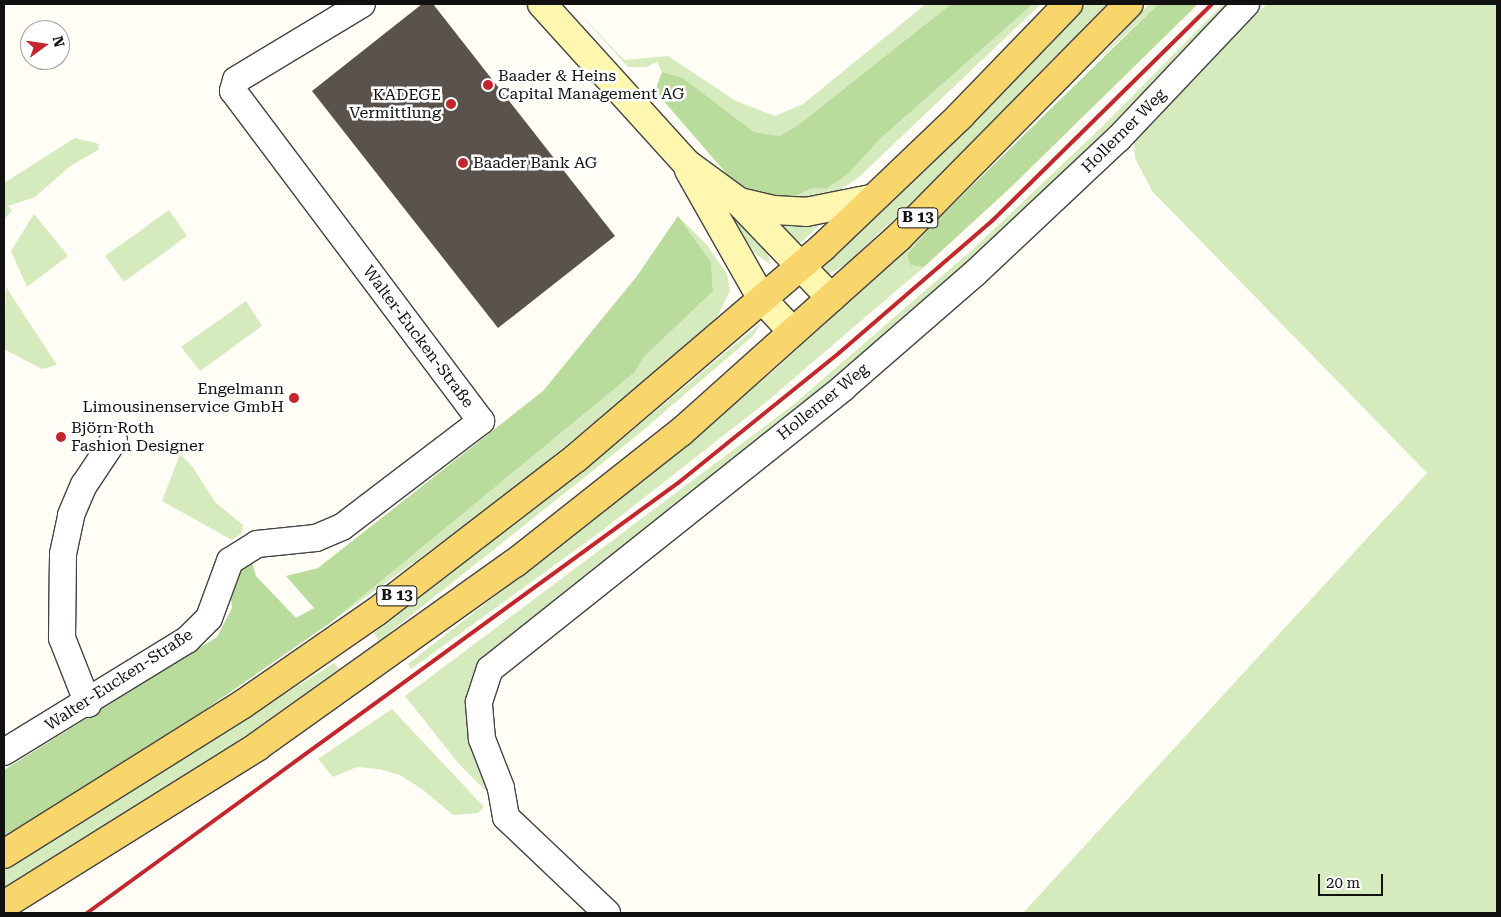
<!DOCTYPE html>
<html>
<head>
<meta charset="utf-8">
<style>
	body { margin:0 }
	#map { position:relative; width:1501px; height:917px; overflow:hidden; background:#fffdf5; font-family:"Roboto Serif",serif }
	div>[style] { position:absolute }
	.green>* { inset:0; background:#d5ebbd }
	.forest>* { inset:0; background:#b9dc9c }
	.building>* { inset:0; background:#5a524d }
	.roads { filter:drop-shadow(1px 0 #444) drop-shadow(-1px 0 #444) drop-shadow(0 1px #444) drop-shadow(0 -1px #444) }
	.street>* { height:26px; margin:-13px; padding:0 13px; transform-origin:13px; border-radius:13px; background:#fff }
	.secondary>* { height:28px; margin:-14px; padding:0 14px; transform-origin:14px; border-radius:14px; background:#fff6b0 }
	.primary>* { height:28px; margin:-14px; padding:0 14px; transform-origin:14px; border-radius:14px; background:#f9d66b }
	.rail>* { height:4px; margin:-2px; padding:0 2px; transform-origin:2px; border-radius:2px; background:#c4262e }
	.dots>* { width:14px; height:14px; translate:-50% -50%; box-sizing:border-box; border:2px solid #fff; border-radius:50% }
	span { translate:-50% -50%; white-space:nowrap; text-align:center; line-height:1.15; -webkit-text-stroke:5px #fff; paint-order:stroke }
	.shield-label span { padding:1px 4px; background:#fff; border:1px solid; border-radius:4px; -webkit-text-stroke-width:0 }
	.shield-label { font-size:15px; color:#111; font-weight:700 }
	.poi-label { font-size:16px; color:#111 }
	.left { translate:0 -50%; text-align:left }
	.right { translate:-100% -50%; text-align:right }
	.street-label { font-size:16px; color:#111 }
	.frame { position:absolute; inset:0; border:5px solid #111; pointer-events:none }
	.north { position:absolute; left:20px; top:20px; width:50px; height:50px; box-sizing:border-box; background:#fff; border:1px solid #a0a0a0; border-radius:50%; rotate:76deg; font-size:14px; font-weight:700; line-height:20px; text-align:center; color:#111 }
	.north::after { content:''; display:block; margin:auto; width:18px; height:22px; background:#c4262e; clip-path:polygon(50% 0,100% 100%,50% 72%,0 100%) }
	.scale { position:absolute; left:1318px; top:874px; width:65px; height:22px; box-sizing:border-box; border:2px solid #111; border-top:0; padding-left:6px; font-size:15px; line-height:18px; white-space:nowrap; color:#111; -webkit-text-stroke:4px #fff; paint-order:stroke }
</style>
</head>
<body>
<div id="map">
	<div class="green">
		<i style="clip-path:polygon(571px 4px,624px 60px,668px 56px,736px 101px,775px 116px,803px 104px,926px 4px,951px 4px,797px 126px,779px 136px,754px 132px,683px 78px,662px 72px,657px 62px,646px 67px,628px 67px)"></i>
		<i style="clip-path:polygon(1033px 4px,1041px 4px,859px 177px,834px 194px,809px 202px,793px 198px,812px 188px,826px 189px,848px 174px,880px 139px)"></i>
		<i style="clip-path:polygon(1087px 4px,1107px 4px,924px 191px,846px 264px,825px 276px,820px 269px,983px 113px)"></i>
		<i style="clip-path:polygon(1149px 4px,1158px 4px,1097px 61px)"></i>
		<i style="clip-path:polygon(1223px 4px,1238px 4px,1064px 179px,862px 361px,713px 482px,531px 619px,474px 678px,491px 796px,459px 764px,405px 696px,793px 405px,972px 250px,1106px 123px)"></i>
		<i style="clip-path:polygon(1267px 4px,1497px 4px,1497px 913px,1023px 913px,1427px 473px,1152px 191px,1135px 158px,1134px 143px,1140px 129px)"></i>
		<i style="clip-path:polygon(75px 138px,99px 144px,98px 150px,69px 167px,35px 197px,8px 206px,12px 210px,4px 220px,4px 183px)"></i>
		<i style="clip-path:polygon(720px 199px,765px 246px,771px 265px,752px 251px)"></i>
		<i style="clip-path:polygon(169px 210px,187px 236px,124px 282px,105px 256px)"></i>
		<i style="clip-path:polygon(34px 214px,68px 256px,27px 287px,11px 251px)"></i>
		<i style="clip-path:polygon(678px 216px,707px 245px,727px 274px,730px 291px,714px 323px,505px 496px,330px 623px,635px 372px,644px 357px,713px 291px,711px 262px)"></i>
		<i style="clip-path:polygon(826px 219px,796px 247px,777px 222px)"></i>
		<i style="clip-path:polygon(933px 224px,907px 255px,910px 265px,924px 267px,765px 403px,599px 533px,411px 669px,408px 664px,562px 544px,775px 370px)"></i>
		<i style="clip-path:polygon(6px 287px,57px 365px,42px 369px,4px 349px)"></i>
		<i style="clip-path:polygon(246px 301px,262px 326px,200px 371px,181px 347px)"></i>
		<i style="clip-path:polygon(761px 323px,753px 336px,635px 437px,379px 641px,374px 633px,584px 471px)"></i>
		<i style="clip-path:polygon(180px 454px,192px 466px,215px 502px,243px 525px,242px 533px,232px 540px,162px 501px)"></i>
		<i style="clip-path:polygon(334px 663px,339px 669px,229px 748px,4px 887px,4px 870px)"></i>
		<i style="clip-path:polygon(392px 709px,484px 807px,478px 813px,453px 815px,422px 789px,400px 775px,379px 769px,357px 767px,333px 777px,318px 759px)"></i>
	</div>
	<div class="forest">
		<i style="clip-path:polygon(951px 4px,1033px 4px,880px 139px,848px 174px,826px 189px,812px 188px,784px 202px,748px 191px,732px 180px,655px 91px,662px 72px,683px 78px,754px 132px,779px 136px,797px 126px)"></i>
		<i style="clip-path:polygon(1158px 4px,1198px 4px,1010px 188px,924px 267px,910px 265px,907px 255px,933px 224px)"></i>
		<i style="clip-path:polygon(678px 216px,711px 262px,713px 291px,644px 357px,635px 372px,330px 623px,148px 749px,4px 836px,4px 770px,217px 637px,232px 608px,230px 590px,235px 572px,251px 559px,256px 576px,296px 618px,314px 608px,286px 576px,318px 568px,543px 391px,637px 276px)"></i>
	</div>
	<div class="building">
		<i style="clip-path:polygon(422px 4px,433px 4px,615px 236px,498px 328px,312px 91px)"></i>
	</div>
	<div class="roads">
		<div class="street">
			<i style="left:88px;top:704px;width:71px;rotate:-111.5deg"></i>
			<i style="left:62px;top:638px;width:84px;rotate:-89.3deg"></i>
			<i style="left:63px;top:554px;width:40px;rotate:-78deg"></i>
			<i style="left:71px;top:515px;width:33px;rotate:-67deg"></i>
			<i style="left:84px;top:485px;width:54px;rotate:-56.3deg"></i>
			<i style="left:4px;top:752px;width:215px;rotate:-31.5deg"></i>
			<i style="left:187px;top:640px;width:31px;rotate:-45deg"></i>
			<i style="left:209px;top:618px;width:61px;rotate:-69.8deg"></i>
			<i style="left:230px;top:561px;width:32px;rotate:-32deg"></i>
			<i style="left:257px;top:544px;width:59px;rotate:-5.8deg"></i>
			<i style="left:316px;top:538px;width:28px;rotate:-23deg"></i>
			<i style="left:342px;top:527px;width:175px;rotate:-37.3deg"></i>
			<i style="left:481px;top:421px;width:413px;rotate:-126.9deg"></i>
			<i style="left:233px;top:91px;width:11px;rotate:-75deg"></i>
			<i style="left:236px;top:80px;width:147px;rotate:-31.1deg"></i>
			<i style="left:607px;top:913px;width:139px;rotate:-136.5deg"></i>
			<i style="left:506px;top:817px;width:29px;rotate:-100deg"></i>
			<i style="left:501px;top:788px;width:53px;rotate:-111.2deg"></i>
			<i style="left:482px;top:739px;width:37px;rotate:-95deg"></i>
			<i style="left:479px;top:702px;width:35px;rotate:-72deg"></i>
			<i style="left:490px;top:669px;width:453px;rotate:-38.5deg"></i>
			<i style="left:844px;top:387px;width:172px;rotate:-41deg"></i>
			<i style="left:974px;top:274px;width:197px;rotate:-43.2deg"></i>
			<i style="left:1118px;top:139px;width:186px;rotate:-46.5deg"></i>
		</div>
		<div class="secondary">
			<i style="left:542px;top:4px;width:215px;rotate:47.8deg"></i>
			<i style="left:686px;top:163px;width:66px;rotate:36.3deg"></i>
			<i style="left:739px;top:202px;width:133px;rotate:46.2deg"></i>
			<i style="left:689px;top:170px;width:148px;rotate:60.5deg"></i>
			<i style="left:762px;top:299px;width:45px;rotate:46.8deg"></i>
			<i style="left:739px;top:202px;width:35px;rotate:13deg"></i>
			<i style="left:773px;top:210px;width:33px;rotate:3deg"></i>
			<i style="left:806px;top:212px;width:66px;rotate:-11.3deg"></i>
		</div>
		<div class="primary">
			<i style="left:4px;top:854px;width:282px;rotate:-32.1deg"></i>
			<i style="left:243px;top:704px;width:162px;rotate:-34.7deg"></i>
			<i style="left:376px;top:612px;width:252px;rotate:-37.6deg"></i>
			<i style="left:576px;top:458px;width:325px;rotate:-40.5deg"></i>
			<i style="left:823px;top:247px;width:190px;rotate:-43.7deg"></i>
			<i style="left:960px;top:116px;width:156px;rotate:-46deg"></i>
			<i style="left:4px;top:905px;width:300px;rotate:-32deg"></i>
			<i style="left:258px;top:746px;width:315px;rotate:-35.5deg"></i>
			<i style="left:515px;top:563px;width:211px;rotate:-38.3deg"></i>
			<i style="left:681px;top:432px;width:292px;rotate:-41.8deg"></i>
			<i style="left:899px;top:237px;width:327px;rotate:-45.4deg"></i>
		</div>
	</div>
	<div class="rail">
		<i style="left:87px;top:913px;width:731px;rotate:-36.04deg"></i>
		<i style="left:678px;top:483px;width:207px;rotate:-38.9deg"></i>
		<i style="left:839px;top:353px;width:202px;rotate:-40.8deg"></i>
		<i style="left:992px;top:221px;width:309px;rotate:-44.6deg"></i>
	</div>
	<div class="dots">
		<i style="left:488px;top:85px;background:#c4262e"></i>
		<i style="left:451px;top:104px;background:#c4262e"></i>
		<i style="left:463px;top:163px;background:#c4262e"></i>
		<i style="left:294px;top:398px;background:#c4262e"></i>
		<i style="left:61px;top:437px;background:#c4262e"></i>
	</div>
	<div class="shield-label">
		<span style="left:918px;top:218px">B 13</span>
		<span style="left:397px;top:596px">B 13</span>
	</div>
	<div class="poi-label">
		<span class="left" style="left:498px;top:85px">Baader &amp; Heins<br>Capital Management AG</span>
		<span class="right" style="left:441px;top:104px">KADEGE<br>Vermittlung</span>
		<span class="left" style="left:473px;top:163px">Baader Bank AG</span>
		<span class="right" style="left:284px;top:398px">Engelmann<br>Limousinenservice GmbH</span>
		<span class="left" style="left:71px;top:437px">Björn Roth<br>Fashion Designer</span>
	</div>
	<div class="street-label">
		<span style="left:1124px;top:131px;rotate:-45deg">Hollerner Weg</span>
		<span style="left:418px;top:337px;rotate:53deg">Walter-Eucken-Straße</span>
		<span style="left:823px;top:402px;rotate:-39deg">Hollerner Weg</span>
		<span style="left:119px;top:680px;rotate:-33deg">Walter-Eucken-Straße</span>
	</div>
	<div class="frame"></div>
	<div class="north">N</div>
	<div class="scale">20 m</div>
</div>
</body>
</html>
